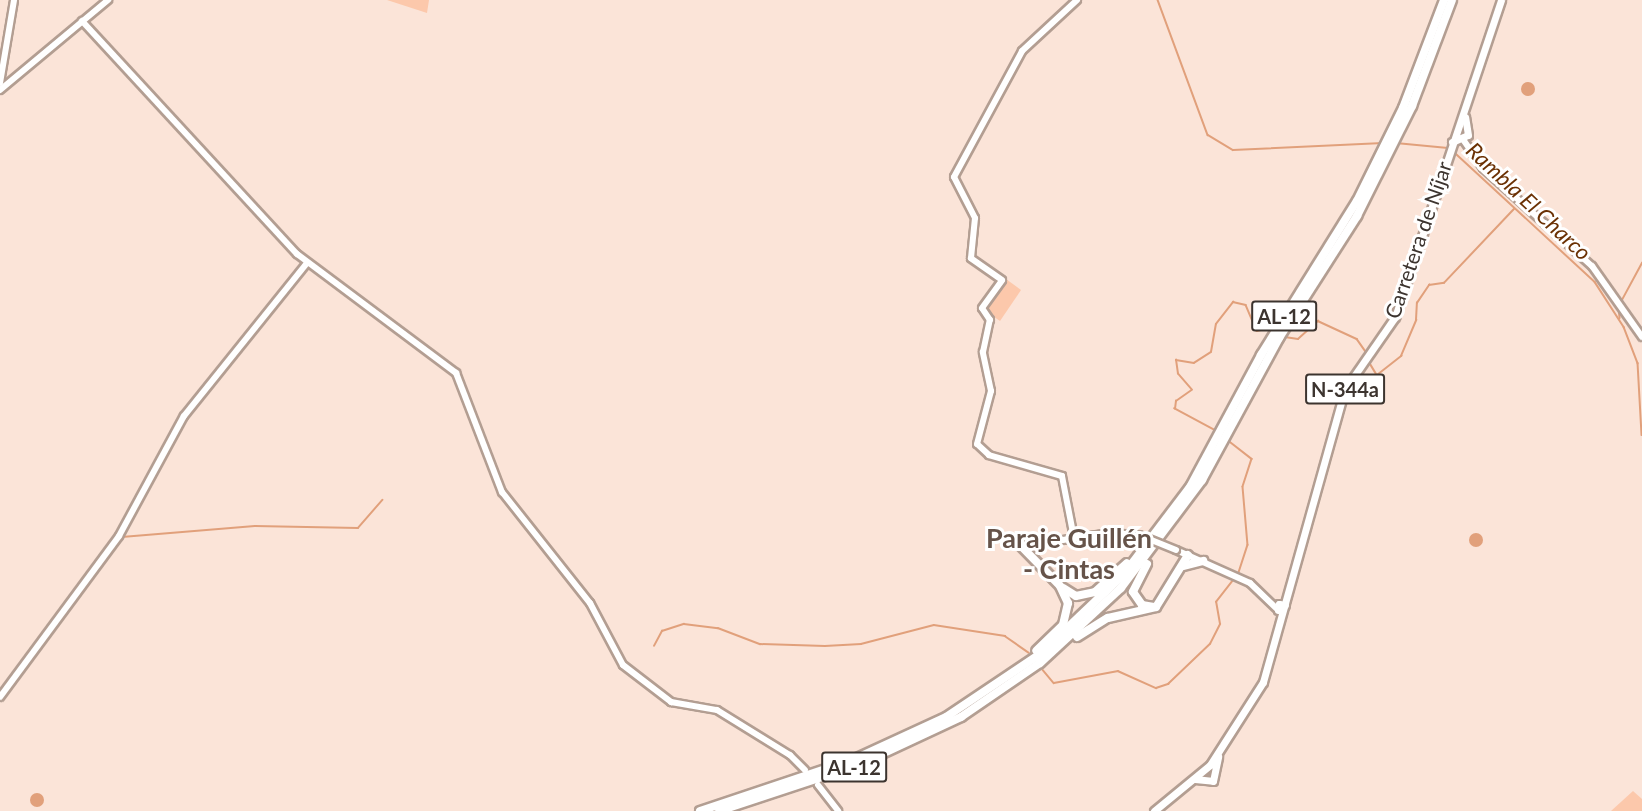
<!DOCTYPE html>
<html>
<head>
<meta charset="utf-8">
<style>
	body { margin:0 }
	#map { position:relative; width:1642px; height:811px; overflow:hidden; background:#fbe4d8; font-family:Lato,sans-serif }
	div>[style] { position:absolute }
	.green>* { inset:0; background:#fcc8ab }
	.water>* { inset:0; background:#e1a07b }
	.round { border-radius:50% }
	.stream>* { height:1.5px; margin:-0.75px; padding:0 0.75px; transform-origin:0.75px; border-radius:0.75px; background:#e1a07b }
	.roads { filter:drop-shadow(2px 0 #b39e92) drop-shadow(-2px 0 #b39e92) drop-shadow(0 2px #b39e92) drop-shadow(0 -2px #b39e92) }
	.secondary>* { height:6px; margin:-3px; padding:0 3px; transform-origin:3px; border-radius:3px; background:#fff }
	.primary>* { height:7px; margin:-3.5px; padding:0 3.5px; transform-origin:3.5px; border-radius:3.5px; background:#fff }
	.highway>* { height:8px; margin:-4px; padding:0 4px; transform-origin:4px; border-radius:4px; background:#fff }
	.bridges { filter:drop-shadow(2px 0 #b39e92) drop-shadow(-2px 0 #b39e92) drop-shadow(0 2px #b39e92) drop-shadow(0 -2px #b39e92) }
	.secondary-bridge>* { height:6px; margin:-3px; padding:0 3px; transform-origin:3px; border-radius:3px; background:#fff }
	span { translate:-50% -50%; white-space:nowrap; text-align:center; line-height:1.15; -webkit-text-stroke:6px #fff; paint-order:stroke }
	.shield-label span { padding:2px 4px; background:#fff; border:2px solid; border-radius:4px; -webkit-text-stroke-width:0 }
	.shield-label { font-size:20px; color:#3c342f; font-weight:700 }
	.street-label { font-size:21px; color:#3c342f }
	.water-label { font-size:22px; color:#6b3104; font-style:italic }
	.district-label { font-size:27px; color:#665349; font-weight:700 }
</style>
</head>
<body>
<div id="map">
	<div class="green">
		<i style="clip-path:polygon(387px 0,429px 0,427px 13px)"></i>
		<i style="clip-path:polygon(1006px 279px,1021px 290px,1000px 321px,984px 310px)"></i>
		<i style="clip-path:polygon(1633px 791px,1642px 799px,1642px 811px,1611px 811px)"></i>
	</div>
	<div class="water">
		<i class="round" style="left:1521px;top:82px;width:14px;height:14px"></i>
		<i class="round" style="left:1469px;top:533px;width:14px;height:14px"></i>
		<i class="round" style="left:30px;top:793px;width:14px;height:14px"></i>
	</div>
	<div class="stream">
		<i style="left:1158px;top:0;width:144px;rotate:69.7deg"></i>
		<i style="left:1208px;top:135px;width:29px;rotate:31deg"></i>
		<i style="left:1233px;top:150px;width:150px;rotate:-2.7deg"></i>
		<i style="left:1396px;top:143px;width:52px;rotate:5.5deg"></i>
		<i style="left:1452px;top:150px;width:195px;rotate:42.7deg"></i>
		<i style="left:1595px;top:282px;width:54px;rotate:57.2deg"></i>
		<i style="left:1624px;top:327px;width:39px;rotate:69deg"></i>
		<i style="left:1638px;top:363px;width:72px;rotate:86.8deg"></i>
		<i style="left:1622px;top:300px;width:42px;rotate:-61.6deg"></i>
		<i style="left:1619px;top:308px;width:10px;rotate:84deg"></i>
		<i style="left:1285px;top:337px;width:13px;rotate:9deg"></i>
		<i style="left:1298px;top:339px;width:27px;rotate:-42deg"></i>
		<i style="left:1318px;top:321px;width:43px;rotate:24.8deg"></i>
		<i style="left:1357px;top:339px;width:16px;rotate:55deg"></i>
		<i style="left:1368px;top:360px;width:17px;rotate:59deg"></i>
		<i style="left:1377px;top:375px;width:31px;rotate:-38deg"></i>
		<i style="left:1401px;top:356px;width:39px;rotate:-67deg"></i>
		<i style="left:1416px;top:320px;width:17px;rotate:-87deg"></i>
		<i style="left:1417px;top:303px;width:22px;rotate:-56deg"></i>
		<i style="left:1429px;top:285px;width:15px;rotate:-8deg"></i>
		<i style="left:1444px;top:283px;width:102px;rotate:-46.6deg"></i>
		<i style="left:1216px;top:431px;width:47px;rotate:-151.8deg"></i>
		<i style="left:1175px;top:409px;width:8px;rotate:-83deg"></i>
		<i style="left:1176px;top:401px;width:19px;rotate:-35deg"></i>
		<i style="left:1192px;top:390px;width:21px;rotate:-131deg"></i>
		<i style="left:1178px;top:374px;width:14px;rotate:-98deg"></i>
		<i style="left:1176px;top:360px;width:18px;rotate:9deg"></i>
		<i style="left:1194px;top:363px;width:20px;rotate:-33deg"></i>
		<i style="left:1211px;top:352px;width:28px;rotate:-80deg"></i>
		<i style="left:1216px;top:324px;width:28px;rotate:-52deg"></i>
		<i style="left:1233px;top:302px;width:13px;rotate:13deg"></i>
		<i style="left:1246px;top:305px;width:28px;rotate:67deg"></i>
		<i style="left:1257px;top:331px;width:12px;rotate:-14deg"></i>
		<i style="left:1229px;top:441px;width:29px;rotate:38deg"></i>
		<i style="left:1252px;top:459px;width:29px;rotate:108deg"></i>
		<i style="left:1243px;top:487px;width:58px;rotate:85.1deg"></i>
		<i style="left:1248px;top:545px;width:28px;rotate:108deg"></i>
		<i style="left:122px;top:537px;width:133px;rotate:-4.7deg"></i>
		<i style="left:255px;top:526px;width:103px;rotate:1.1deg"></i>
		<i style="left:358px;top:528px;width:37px;rotate:-49deg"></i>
		<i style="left:654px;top:646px;width:17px;rotate:-62deg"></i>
		<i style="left:662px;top:631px;width:23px;rotate:-18deg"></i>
		<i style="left:684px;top:624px;width:34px;rotate:7deg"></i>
		<i style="left:718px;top:628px;width:45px;rotate:20.9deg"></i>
		<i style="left:760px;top:644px;width:65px;rotate:1.8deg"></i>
		<i style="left:825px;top:646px;width:36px;rotate:-3deg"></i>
		<i style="left:861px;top:644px;width:75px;rotate:-14.6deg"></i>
		<i style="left:934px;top:625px;width:72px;rotate:8.8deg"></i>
		<i style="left:1005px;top:636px;width:29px;rotate:35deg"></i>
		<i style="left:1043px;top:670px;width:17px;rotate:50deg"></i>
		<i style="left:1054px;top:683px;width:65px;rotate:-10.6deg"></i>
		<i style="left:1118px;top:671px;width:42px;rotate:24.1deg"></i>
		<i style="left:1156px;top:688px;width:13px;rotate:-18deg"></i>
		<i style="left:1168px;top:684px;width:58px;rotate:-43.6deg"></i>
		<i style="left:1210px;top:644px;width:22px;rotate:-63deg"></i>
		<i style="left:1220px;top:624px;width:22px;rotate:-100deg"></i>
		<i style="left:1216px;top:602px;width:29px;rotate:-52deg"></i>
	</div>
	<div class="roads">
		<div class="secondary">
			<i style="left:82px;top:21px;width:317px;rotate:47.3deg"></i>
			<i style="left:297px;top:254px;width:199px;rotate:36.8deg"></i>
			<i style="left:456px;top:373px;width:128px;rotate:68.9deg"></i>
			<i style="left:502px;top:492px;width:142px;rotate:51.6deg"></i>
			<i style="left:590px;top:603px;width:70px;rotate:62deg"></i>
			<i style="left:623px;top:665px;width:61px;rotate:37.6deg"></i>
			<i style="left:671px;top:702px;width:47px;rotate:9.9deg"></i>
			<i style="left:717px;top:710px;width:86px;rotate:31.7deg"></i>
			<i style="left:790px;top:755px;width:21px;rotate:45deg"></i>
			<i style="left:0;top:83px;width:84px;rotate:-80.4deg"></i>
			<i style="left:0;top:90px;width:141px;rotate:-39.8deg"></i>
			<i style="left:1462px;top:138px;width:37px;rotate:55deg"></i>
			<i style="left:1483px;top:168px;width:147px;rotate:42deg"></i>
			<i style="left:1592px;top:266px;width:87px;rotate:54.8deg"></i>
			<i style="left:1074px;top:538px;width:63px;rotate:-101deg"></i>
			<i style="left:1062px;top:476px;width:76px;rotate:-164deg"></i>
			<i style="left:989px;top:455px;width:16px;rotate:-137deg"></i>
			<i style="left:977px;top:444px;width:55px;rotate:-75.2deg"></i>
			<i style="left:991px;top:391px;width:40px;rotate:-102deg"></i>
			<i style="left:983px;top:352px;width:33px;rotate:-78deg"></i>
			<i style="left:990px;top:320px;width:14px;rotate:-124deg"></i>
			<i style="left:982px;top:308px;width:34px;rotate:-54deg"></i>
			<i style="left:1002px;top:280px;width:38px;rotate:-145deg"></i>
			<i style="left:971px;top:258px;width:40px;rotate:-84.3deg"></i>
			<i style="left:975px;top:218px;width:46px;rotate:-117.1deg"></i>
			<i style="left:954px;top:177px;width:143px;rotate:-61.6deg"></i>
			<i style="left:1022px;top:51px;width:75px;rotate:-42.8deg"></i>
			<i style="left:1029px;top:545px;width:82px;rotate:-8.4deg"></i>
			<i style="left:1110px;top:533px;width:29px;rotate:4deg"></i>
			<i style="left:1176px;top:550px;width:81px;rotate:24deg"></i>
			<i style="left:1250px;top:583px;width:37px;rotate:44deg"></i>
			<i style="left:0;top:697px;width:200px;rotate:-53.5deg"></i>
			<i style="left:119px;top:536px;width:136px;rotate:-61.6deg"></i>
			<i style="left:184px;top:416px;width:196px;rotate:-51.2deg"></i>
			<i style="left:818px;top:785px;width:33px;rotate:52deg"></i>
		</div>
		<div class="primary">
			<i style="left:1452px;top:142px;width:17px;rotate:-24deg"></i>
			<i style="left:1468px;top:135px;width:18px;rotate:-99deg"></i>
			<i style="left:1278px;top:610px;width:6px;rotate:-81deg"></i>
			<i style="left:1279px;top:604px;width:6px;rotate:9deg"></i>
			<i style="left:1195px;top:779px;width:18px;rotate:6deg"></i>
			<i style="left:1213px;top:781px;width:25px;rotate:-78deg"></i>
			<i style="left:1154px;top:811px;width:72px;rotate:-39.4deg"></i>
			<i style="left:1210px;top:765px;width:98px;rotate:-57.4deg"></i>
			<i style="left:1263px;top:682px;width:304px;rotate:-74.4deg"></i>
			<i style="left:1345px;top:389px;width:88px;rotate:-55.2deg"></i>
			<i style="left:1395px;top:317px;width:334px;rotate:-71.5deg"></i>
		</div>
		<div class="highway">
			<i style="left:1021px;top:546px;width:56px;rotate:45.7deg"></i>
			<i style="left:1060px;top:586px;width:19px;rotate:65deg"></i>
			<i style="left:1068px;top:603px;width:23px;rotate:103deg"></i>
			<i style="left:1063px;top:625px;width:37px;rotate:136deg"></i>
			<i style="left:1147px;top:564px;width:31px;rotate:117deg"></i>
			<i style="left:1133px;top:592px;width:16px;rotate:55deg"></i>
			<i style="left:1142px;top:605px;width:12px;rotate:9deg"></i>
			<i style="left:1183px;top:566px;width:21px;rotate:-14deg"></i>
			<i style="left:1063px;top:588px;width:15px;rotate:32deg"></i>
			<i style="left:1076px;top:596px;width:19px;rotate:-12deg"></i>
			<i style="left:1095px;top:592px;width:43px;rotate:-42.2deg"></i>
			<i style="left:1077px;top:637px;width:36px;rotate:-32deg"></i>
			<i style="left:1108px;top:618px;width:49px;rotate:-12.9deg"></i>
			<i style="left:1156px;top:607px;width:61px;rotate:-58.4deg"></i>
			<i style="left:700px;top:811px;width:163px;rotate:-18.5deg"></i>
			<i style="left:855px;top:759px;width:100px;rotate:-24.8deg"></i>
			<i style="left:946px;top:717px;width:113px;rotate:-33.8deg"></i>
			<i style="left:1040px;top:654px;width:116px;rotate:-43.6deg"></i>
			<i style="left:1124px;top:574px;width:109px;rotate:-52.8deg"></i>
			<i style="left:1190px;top:487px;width:150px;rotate:-61.7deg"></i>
			<i style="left:1261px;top:355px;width:181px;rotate:-58.1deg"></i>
			<i style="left:1357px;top:201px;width:104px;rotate:-63.7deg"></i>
			<i style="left:1403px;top:108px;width:116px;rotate:-69.2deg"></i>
			<i style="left:719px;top:811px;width:146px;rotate:-18.3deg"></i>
			<i style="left:858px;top:765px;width:114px;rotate:-25deg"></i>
			<i style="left:961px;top:717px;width:96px;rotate:-34.4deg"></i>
			<i style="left:1040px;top:663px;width:110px;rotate:-42.8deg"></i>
			<i style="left:1121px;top:588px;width:135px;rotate:-53.1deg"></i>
			<i style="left:1202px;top:480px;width:162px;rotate:-61.5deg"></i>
			<i style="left:1279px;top:338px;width:145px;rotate:-57.4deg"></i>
			<i style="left:1357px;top:216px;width:123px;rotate:-63.4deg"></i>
			<i style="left:1412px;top:106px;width:113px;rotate:-69.3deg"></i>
		</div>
	</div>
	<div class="bridges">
		<div class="secondary-bridge">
			<i style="left:1139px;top:535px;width:40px;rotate:22deg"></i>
		</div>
	</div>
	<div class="shield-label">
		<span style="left:1284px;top:316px">AL-12</span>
		<span style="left:1345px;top:389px">N-344a</span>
		<span style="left:854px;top:767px">AL-12</span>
	</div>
	<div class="street-label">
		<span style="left:1418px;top:240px;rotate:-71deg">Carretera de Níjar</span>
	</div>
	<div class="water-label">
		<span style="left:1529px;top:201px;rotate:43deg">Rambla El Charco</span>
	</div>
	<div class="district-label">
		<span style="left:1069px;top:553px">Paraje Guillén<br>- Cintas</span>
	</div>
</div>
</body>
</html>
